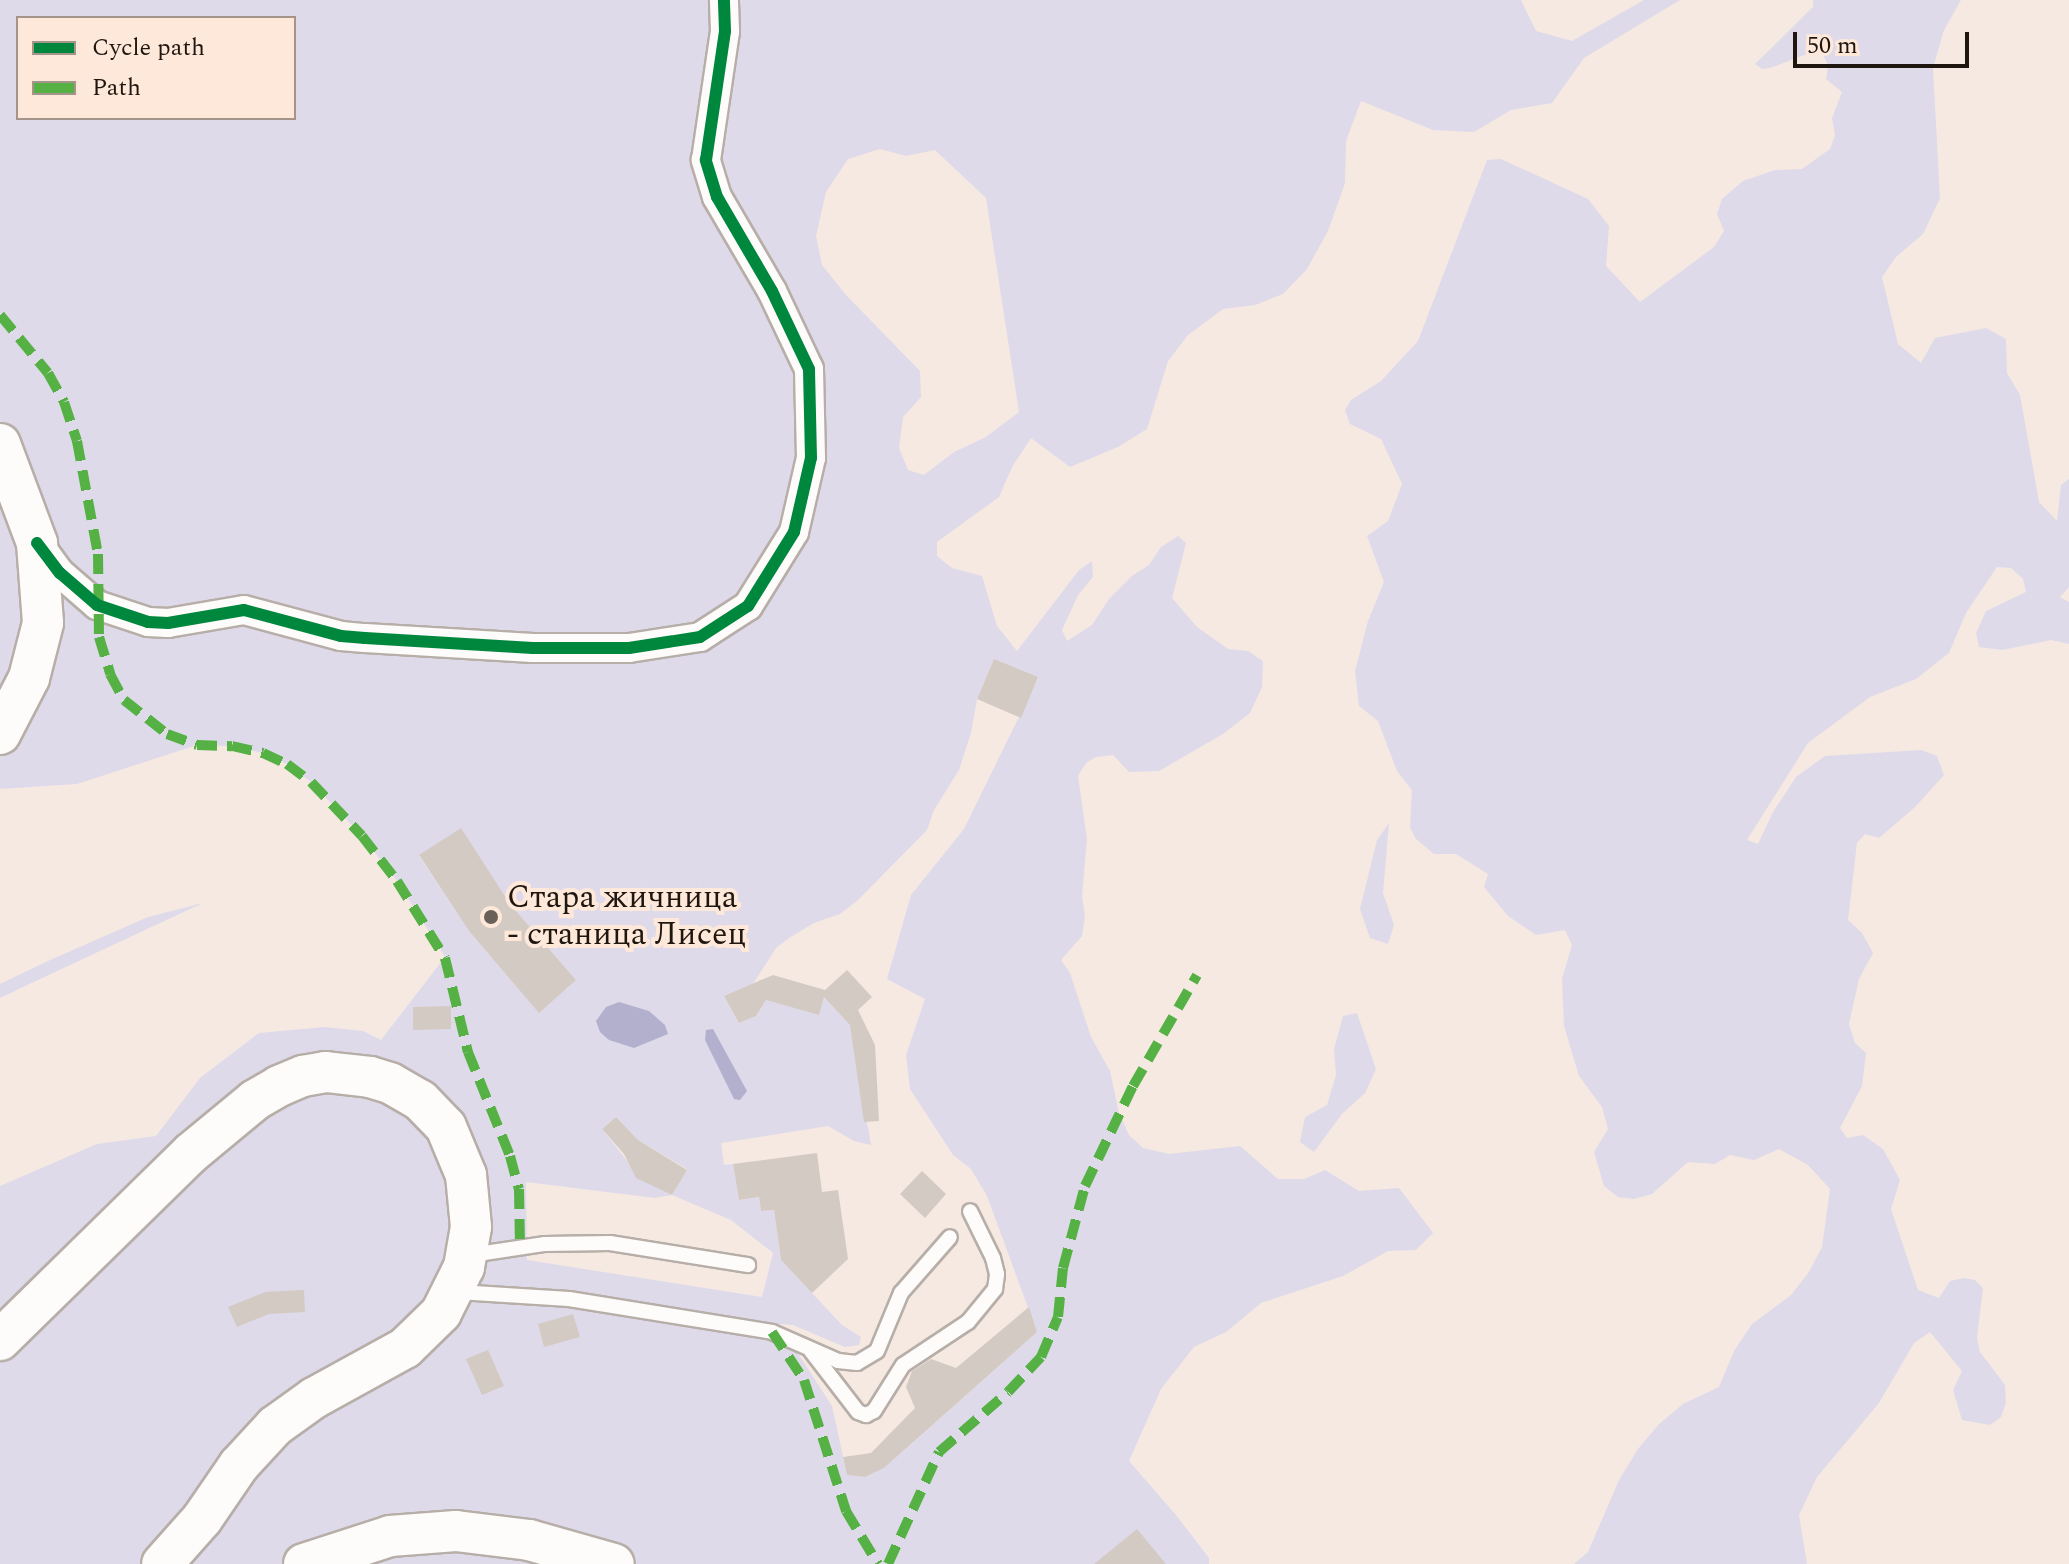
<!DOCTYPE html>
<html>
<head>
<meta charset="utf-8">
<style>
	body { margin:0 }
	#map { position:relative; width:2069px; height:1564px; overflow:hidden; background:#f5e9e2; font-family:Spectral,serif }
	div>[style] { position:absolute }
	.green>* { inset:0; background:#dedaea }
	.water>* { inset:0; background:#b3b0ce }
	.building>* { inset:0; background:#d4cac4 }
	.roads { filter:drop-shadow(2px 0 #b7aea8) drop-shadow(-2px 0 #b7aea8) drop-shadow(0 2px #b7aea8) drop-shadow(0 -2px #b7aea8) }
	.lane>* { height:14px; margin:-7px; padding:0 7px; transform-origin:7px; border-radius:7px; background:#fefcfb }
	.street>* { height:28px; margin:-14px; padding:0 14px; transform-origin:14px; border-radius:14px; background:#fefcfb }
	.secondary>* { height:40px; margin:-20px; padding:0 20px; transform-origin:20px; border-radius:20px; background:#fefcfb }
	.quiet>* { height:10px; margin-top:-5px; transform-origin:0; background:repeating-linear-gradient(90deg,#55b144 0 20px,transparent 0 30px) }
	.cycleway>* { height:12px; margin:-6px; padding:0 6px; transform-origin:6px; border-radius:6px; background:#00873e }
	.dots>* { width:22px; height:22px; translate:-50% -50%; box-sizing:border-box; border:4px solid #fde8da; border-radius:50% }
	span { translate:-50% -50%; white-space:nowrap; text-align:center; line-height:1.15; -webkit-text-stroke:8px #fde8da; paint-order:stroke }
	.poi-label { font-size:32px; color:#1f1610 }
	.left { translate:0 -50%; text-align:left }
	.legend { position:absolute; left:16px; top:16px; width:280px; height:104px; box-sizing:border-box; background:#fde8da; border:2px solid #a49489; margin:0; padding:10px 14px; list-style:none; font-size:24px; color:#1f1610 }
	.legend li { display:flex; align-items:center; gap:16px; height:40px }
	.legend b { width:40px; border:2px solid #a49489 }
	.scale { position:absolute; left:1793px; top:32px; width:176px; height:36px; box-sizing:border-box; border:4px solid #1f1610; border-top:0; padding-left:10px; font-size:24px; line-height:28px; white-space:nowrap; color:#1f1610; -webkit-text-stroke:6px #fde8da; paint-order:stroke }
</style>
</head>
<body>
<div id="map">
	<div class="green">
		<i style="clip-path:polygon(evenodd,0 0,1521px 0,1536px 31px,1572px 41px,1644px 0,1680px 0,1584px 58px,1552px 103px,1511px 110px,1474px 132px,1433px 130px,1361px 101px,1346px 141px,1345px 183px,1328px 231px,1307px 269px,1283px 294px,1255px 305px,1223px 309px,1188px 335px,1168px 361px,1147px 429px,1118px 447px,1070px 467px,1031px 438px,1012px 467px,999px 497px,937px 542px,937px 556px,952px 568px,982px 576px,997px 626px,1017px 651px,1079px 570px,1092px 561px,1093px 577px,1078px 595px,1062px 630px,1067px 641px,1092px 625px,1109px 599px,1132px 576px,1149px 565px,1161px 547px,1178px 536px,1186px 543px,1172px 598px,1197px 627px,1228px 649px,1248px 651px,1263px 661px,1262px 687px,1250px 713px,1223px 734px,1159px 771px,1129px 772px,1113px 755px,1096px 757px,1086px 763px,1078px 776px,1087px 839px,1082px 896px,1085px 917px,1082px 936px,1061px 960px,1070px 973px,1091px 1037px,1110px 1071px,1119px 1113px,1129px 1135px,1143px 1148px,1169px 1154px,1240px 1146px,1278px 1179px,1304px 1179px,1325px 1170px,1359px 1191px,1399px 1188px,1433px 1233px,1416px 1250px,1388px 1251px,1343px 1276px,1261px 1303px,1226px 1332px,1194px 1347px,1161px 1389px,1129px 1461px,1176px 1515px,1209px 1558px,1209px 1564px,0 1564px,0 1186px,97px 1144px,156px 1136px,200px 1078px,259px 1033px,324px 1027px,363px 1031px,381px 1040px,445px 957px,397px 881px,362px 836px,311px 782px,287px 764px,263px 753px,232px 746px,197px 745px,77px 784px,0 789px,0 0,18px 18px,294px 18px,294px 118px,18px 118px,18px 18px,0 0,880px 149px,906px 156px,935px 150px,986px 198px,1019px 412px,986px 437px,954px 452px,924px 475px,908px 470px,899px 448px,903px 417px,921px 397px,920px 371px,846px 295px,822px 265px,816px 236px,826px 192px,848px 159px,880px 149px,0 0,994px 659px,1038px 678px,964px 829px,911px 895px,887px 979px,925px 999px,906px 1055px,910px 1089px,953px 1155px,971px 1169px,987px 1196px,1037px 1332px,884px 1468px,865px 1477px,847px 1475px,832px 1406px,779px 1324px,793px 1325px,845px 1347px,859px 1345px,861px 1337px,842px 1325px,781px 1260px,774px 1210px,761px 1211px,759px 1197px,739px 1200px,733px 1164px,724px 1165px,721px 1143px,828px 1126px,854px 1141px,871px 1145px,850px 1024px,824px 997px,818px 1014px,766px 1000px,756px 1016px,739px 1023px,724px 996px,753px 984px,776px 948px,789px 938px,814px 923px,840px 914px,858px 900px,927px 830px,934px 810px,959px 770px,971px 733px,977px 699px,994px 659px,0 0,460px 829px,510px 904px,576px 980px,539px 1012px,469px 931px,419px 856px,460px 829px,0 0,616px 1117px,638px 1140px,687px 1169px,672px 1195px,639px 1176px,602px 1129px,616px 1117px,0 0,526px 1182px,655px 1198px,672px 1195px,731px 1220px,773px 1253px,762px 1297px,527px 1260px,526px 1182px)"></i>
		<i style="clip-path:polygon(1813px 0,1961px 0,1944px 30px,1933px 68px,1940px 198px,1923px 234px,1896px 257px,1882px 277px,1898px 344px,1921px 363px,1935px 338px,1986px 328px,2006px 339px,2007px 373px,2020px 395px,2039px 502px,2057px 521px,2061px 485px,2069px 479px,2069px 587px,2060px 597px,2069px 602px,2069px 644px,2051px 640px,2002px 650px,1979px 647px,1976px 633px,1986px 611px,2026px 592px,2023px 579px,2011px 568px,1997px 567px,1966px 613px,1949px 653px,1916px 679px,1870px 697px,1808px 743px,1747px 840px,1758px 844px,1773px 812px,1796px 777px,1825px 756px,1921px 750px,1937px 756px,1944px 775px,1915px 807px,1879px 838px,1865px 834px,1857px 843px,1848px 920px,1862px 933px,1873px 953px,1859px 979px,1849px 1024px,1855px 1043px,1866px 1053px,1862px 1086px,1840px 1128px,1847px 1138px,1863px 1135px,1883px 1149px,1900px 1180px,1891px 1209px,1918px 1290px,1939px 1298px,1950px 1281px,1964px 1278px,1975px 1280px,1983px 1288px,1977px 1338px,1980px 1352px,2005px 1385px,2006px 1403px,2001px 1417px,1990px 1425px,1962px 1420px,1953px 1390px,1962px 1371px,1930px 1332px,1914px 1343px,1879px 1403px,1817px 1477px,1799px 1515px,1807px 1564px,1574px 1564px,1588px 1552px,1619px 1480px,1638px 1449px,1659px 1424px,1683px 1404px,1719px 1387px,1734px 1351px,1752px 1324px,1791px 1295px,1809px 1272px,1822px 1247px,1830px 1189px,1808px 1165px,1779px 1149px,1754px 1160px,1730px 1155px,1715px 1164px,1688px 1162px,1652px 1194px,1634px 1199px,1618px 1197px,1604px 1186px,1594px 1152px,1608px 1129px,1602px 1107px,1579px 1076px,1564px 1026px,1562px 979px,1572px 945px,1565px 930px,1536px 935px,1508px 916px,1484px 887px,1488px 874px,1456px 854px,1434px 854px,1415px 838px,1410px 827px,1412px 790px,1397px 771px,1378px 721px,1359px 706px,1355px 671px,1368px 621px,1384px 582px,1367px 536px,1388px 521px,1402px 484px,1381px 439px,1350px 424px,1345px 410px,1351px 400px,1381px 381px,1418px 341px,1487px 160px,1501px 159px,1588px 199px,1609px 226px,1606px 266px,1640px 302px,1714px 247px,1724px 231px,1717px 214px,1722px 199px,1743px 181px,1775px 170px,1802px 169px,1830px 149px,1835px 135px,1832px 118px,1842px 92px,1826px 79px,1828px 65px,1820px 49px,1770px 68px,1762px 69px,1755px 64px,1813px 7px)"></i>
		<i style="clip-path:polygon(1389px 823px,1383px 893px,1394px 925px,1388px 944px,1370px 938px,1360px 909px,1377px 840px)"></i>
		<i style="clip-path:polygon(203px 903px,40px 979px,0 998px,0 984px,48px 961px,148px 917px)"></i>
		<i style="clip-path:polygon(1357px 1013px,1376px 1069px,1365px 1093px,1342px 1114px,1314px 1152px,1300px 1142px,1305px 1117px,1327px 1105px,1336px 1075px,1334px 1049px,1343px 1016px)"></i>
	</div>
	<div class="water">
		<i style="clip-path:polygon(619px 1002px,649px 1011px,665px 1025px,668px 1034px,634px 1048px,609px 1040px,600px 1032px,596px 1021px,606px 1007px)"></i>
		<i style="clip-path:polygon(713px 1029px,747px 1091px,740px 1100px,734px 1099px,705px 1040px,706px 1030px)"></i>
	</div>
	<div class="building">
		<i style="clip-path:polygon(994px 659px,1038px 677px,1021px 718px,977px 699px)"></i>
		<i style="clip-path:polygon(461px 828px,510px 904px,576px 980px,539px 1013px,469px 931px,419px 855px)"></i>
		<i style="clip-path:polygon(847px 970px,872px 997px,858px 1010px,875px 1045px,879px 1121px,864px 1122px,850px 1025px,824px 997px,819px 1015px,766px 1000px,756px 1016px,739px 1023px,724px 996px,773px 975px,825px 990px)"></i>
		<i style="clip-path:polygon(451px 1006px,451px 1029px,413px 1030px,413px 1007px)"></i>
		<i style="clip-path:polygon(616px 1117px,638px 1140px,687px 1170px,672px 1195px,636px 1178px,624px 1154px,602px 1129px)"></i>
		<i style="clip-path:polygon(817px 1153px,822px 1192px,838px 1190px,848px 1259px,812px 1293px,781px 1260px,774px 1210px,761px 1211px,759px 1197px,739px 1200px,733px 1164px)"></i>
		<i style="clip-path:polygon(922px 1171px,946px 1194px,925px 1218px,900px 1194px)"></i>
		<i style="clip-path:polygon(304px 1290px,305px 1312px,269px 1314px,237px 1327px,228px 1307px,265px 1292px)"></i>
		<i style="clip-path:polygon(1029px 1307px,1037px 1332px,884px 1468px,865px 1477px,847px 1475px,843px 1457px,871px 1453px,915px 1408px,906px 1387px,912px 1371px,931px 1359px,956px 1368px)"></i>
		<i style="clip-path:polygon(573px 1314px,580px 1337px,544px 1347px,538px 1324px)"></i>
		<i style="clip-path:polygon(488px 1350px,504px 1386px,482px 1395px,466px 1359px)"></i>
		<i style="clip-path:polygon(1137px 1529px,1166px 1564px,1094px 1564px)"></i>
	</div>
	<div class="roads">
		<div class="lane">
			<i style="left:471px;top:1255px;width:75px;rotate:-8.5deg"></i>
			<i style="left:545px;top:1244px;width:65px;rotate:-0.9deg"></i>
			<i style="left:610px;top:1243px;width:140px;rotate:9.1deg"></i>
			<i style="left:458px;top:1292px;width:111px;rotate:3.6deg"></i>
			<i style="left:569px;top:1299px;width:206px;rotate:9.2deg"></i>
			<i style="left:772px;top:1332px;width:72px;rotate:23.7deg"></i>
			<i style="left:838px;top:1361px;width:19px;rotate:6deg"></i>
			<i style="left:857px;top:1363px;width:23px;rotate:-31deg"></i>
			<i style="left:877px;top:1351px;width:63px;rotate:-67.5deg"></i>
			<i style="left:901px;top:1293px;width:74px;rotate:-48.8deg"></i>
			<i style="left:811px;top:1351px;width:77px;rotate:52.4deg"></i>
			<i style="left:858px;top:1412px;width:9px;rotate:21deg"></i>
			<i style="left:866px;top:1415px;width:9px;rotate:-27deg"></i>
			<i style="left:874px;top:1411px;width:54px;rotate:-57.8deg"></i>
			<i style="left:903px;top:1365px;width:78px;rotate:-33.5deg"></i>
			<i style="left:968px;top:1322px;width:43px;rotate:-50.7deg"></i>
			<i style="left:995px;top:1289px;width:15px;rotate:-82deg"></i>
			<i style="left:997px;top:1274px;width:16px;rotate:-104deg"></i>
			<i style="left:993px;top:1258px;width:52px;rotate:-116.1deg"></i>
		</div>
		<div class="street">
			<i style="left:38px;top:543px;width:37px;rotate:54deg"></i>
			<i style="left:60px;top:573px;width:49px;rotate:40.9deg"></i>
			<i style="left:97px;top:605px;width:54px;rotate:18.4deg"></i>
			<i style="left:148px;top:622px;width:20px;rotate:3deg"></i>
			<i style="left:168px;top:623px;width:77px;rotate:-9.7deg"></i>
			<i style="left:244px;top:610px;width:100px;rotate:15deg"></i>
			<i style="left:341px;top:636px;width:24px;rotate:5deg"></i>
			<i style="left:365px;top:638px;width:168px;rotate:3.4deg"></i>
			<i style="left:533px;top:648px;width:96px"></i>
			<i style="left:629px;top:648px;width:72px;rotate:-8.8deg"></i>
			<i style="left:700px;top:637px;width:57px;rotate:-32.9deg"></i>
			<i style="left:748px;top:606px;width:87px;rotate:-58.1deg"></i>
			<i style="left:794px;top:532px;width:76px;rotate:-77.1deg"></i>
			<i style="left:811px;top:458px;width:89px;rotate:-91.3deg"></i>
			<i style="left:809px;top:369px;width:86px;rotate:-115.4deg"></i>
			<i style="left:772px;top:291px;width:109px;rotate:-120.3deg"></i>
			<i style="left:717px;top:197px;width:39px;rotate:-107deg"></i>
			<i style="left:706px;top:160px;width:130px;rotate:-81.6deg"></i>
			<i style="left:725px;top:31px;width:31px;rotate:-92deg"></i>
		</div>
		<div class="secondary">
			<i style="left:0;top:444px;width:106px;rotate:69.5deg"></i>
			<i style="left:37px;top:543px;width:80px;rotate:85.7deg"></i>
			<i style="left:43px;top:623px;width:57px;rotate:104.3deg"></i>
			<i style="left:29px;top:678px;width:63px;rotate:117.4deg"></i>
			<i style="left:0;top:1340px;width:267px;rotate:-44.4deg"></i>
			<i style="left:191px;top:1153px;width:83px;rotate:-39.6deg"></i>
			<i style="left:255px;top:1100px;width:28px;rotate:-30deg"></i>
			<i style="left:279px;top:1086px;width:26px;rotate:-23deg"></i>
			<i style="left:303px;top:1076px;width:23px;rotate:-10deg"></i>
			<i style="left:326px;top:1072px;width:44px;rotate:6.5deg"></i>
			<i style="left:370px;top:1077px;width:21px;rotate:17deg"></i>
			<i style="left:390px;top:1083px;width:34px;rotate:30deg"></i>
			<i style="left:420px;top:1100px;width:37px;rotate:46deg"></i>
			<i style="left:446px;top:1127px;width:52px;rotate:67.4deg"></i>
			<i style="left:466px;top:1175px;width:52px;rotate:84.5deg"></i>
			<i style="left:471px;top:1227px;width:41px;rotate:99.9deg"></i>
			<i style="left:464px;top:1267px;width:51px;rotate:116.6deg"></i>
			<i style="left:441px;top:1313px;width:50px;rotate:135.8deg"></i>
			<i style="left:405px;top:1348px;width:104px;rotate:151.2deg"></i>
			<i style="left:314px;top:1398px;width:48px;rotate:144.3deg"></i>
			<i style="left:275px;top:1426px;width:53px;rotate:132.7deg"></i>
			<i style="left:239px;top:1465px;width:65px;rotate:124.4deg"></i>
			<i style="left:202px;top:1519px;width:60px;rotate:131.6deg"></i>
			<i style="left:304px;top:1564px;width:90px;rotate:-18deg"></i>
			<i style="left:390px;top:1536px;width:66px;rotate:-4.3deg"></i>
			<i style="left:456px;top:1531px;width:74px;rotate:7deg"></i>
			<i style="left:529px;top:1540px;width:88px;rotate:15.8deg"></i>
		</div>
	</div>
	<div class="quiet">
		<i style="left:0;top:315px;width:75px;rotate:50.4deg"></i>
		<i style="left:48px;top:373px;width:33px;rotate:61deg"></i>
		<i style="left:64px;top:402px;width:41px;rotate:71.6deg"></i>
		<i style="left:77px;top:441px;width:115px;rotate:79.5deg"></i>
		<i style="left:98px;top:554px;width:83px;rotate:89.3deg"></i>
		<i style="left:99px;top:637px;width:39px;rotate:73deg"></i>
		<i style="left:110px;top:674px;width:30px;rotate:62deg"></i>
		<i style="left:124px;top:700px;width:55px;rotate:38.3deg"></i>
		<i style="left:167px;top:734px;width:32px;rotate:20deg"></i>
		<i style="left:197px;top:745px;width:35px;rotate:2deg"></i>
		<i style="left:232px;top:746px;width:32px;rotate:13deg"></i>
		<i style="left:263px;top:753px;width:26px;rotate:25deg"></i>
		<i style="left:287px;top:764px;width:30px;rotate:37deg"></i>
		<i style="left:311px;top:782px;width:74px;rotate:46.6deg"></i>
		<i style="left:362px;top:836px;width:57px;rotate:52.1deg"></i>
		<i style="left:397px;top:881px;width:91px;rotate:58.1deg"></i>
		<i style="left:445px;top:958px;width:97px;rotate:76.3deg"></i>
		<i style="left:468px;top:1052px;width:112px;rotate:68deg"></i>
		<i style="left:510px;top:1156px;width:34px;rotate:75deg"></i>
		<i style="left:519px;top:1189px;width:58px;rotate:89deg"></i>
		<i style="left:772px;top:1332px;width:58px;rotate:56.3deg"></i>
		<i style="left:804px;top:1380px;width:138px;rotate:72.2deg"></i>
		<i style="left:846px;top:1511px;width:62px;rotate:58.9deg"></i>
		<i style="left:888px;top:1564px;width:123px;rotate:-65.5deg"></i>
		<i style="left:939px;top:1452px;width:91px;rotate:-41deg"></i>
		<i style="left:1008px;top:1392px;width:48px;rotate:-46.7deg"></i>
		<i style="left:1041px;top:1357px;width:43px;rotate:-67deg"></i>
		<i style="left:1058px;top:1317px;width:49px;rotate:-84.2deg"></i>
		<i style="left:1063px;top:1268px;width:85px;rotate:-75deg"></i>
		<i style="left:1085px;top:1186px;width:111px;rotate:-64.4deg"></i>
		<i style="left:1133px;top:1086px;width:128px;rotate:-60deg"></i>
	</div>
	<div class="cycleway">
		<i style="left:37px;top:543px;width:38px;rotate:53deg"></i>
		<i style="left:60px;top:573px;width:49px;rotate:40.9deg"></i>
		<i style="left:97px;top:605px;width:54px;rotate:18.4deg"></i>
		<i style="left:148px;top:622px;width:20px;rotate:3deg"></i>
		<i style="left:168px;top:623px;width:77px;rotate:-9.7deg"></i>
		<i style="left:244px;top:610px;width:100px;rotate:15deg"></i>
		<i style="left:341px;top:636px;width:24px;rotate:5deg"></i>
		<i style="left:365px;top:638px;width:168px;rotate:3.4deg"></i>
		<i style="left:533px;top:648px;width:96px"></i>
		<i style="left:629px;top:648px;width:72px;rotate:-8.8deg"></i>
		<i style="left:700px;top:637px;width:57px;rotate:-32.9deg"></i>
		<i style="left:748px;top:606px;width:87px;rotate:-58.1deg"></i>
		<i style="left:794px;top:532px;width:76px;rotate:-77.1deg"></i>
		<i style="left:811px;top:458px;width:89px;rotate:-91.3deg"></i>
		<i style="left:809px;top:369px;width:86px;rotate:-115.4deg"></i>
		<i style="left:772px;top:291px;width:109px;rotate:-120.3deg"></i>
		<i style="left:717px;top:197px;width:39px;rotate:-107deg"></i>
		<i style="left:706px;top:160px;width:130px;rotate:-81.6deg"></i>
		<i style="left:725px;top:31px;width:31px;rotate:-92deg"></i>
	</div>
	<div class="dots">
		<i style="left:491px;top:917px;background:#6a605a"></i>
	</div>
	<div class="poi-label">
		<span class="left" style="left:507px;top:917px">Стара жичница<br>- станица Лисец</span>
	</div>
	<ul class="legend">
	<li><b style="height:10px;background:#00873e"></b>Cycle path</li>
	<li><b style="height:10px;background:#55b144"></b>Path</li>
	</ul>
	<div class="scale">50 m</div>
</div>
</body>
</html>
